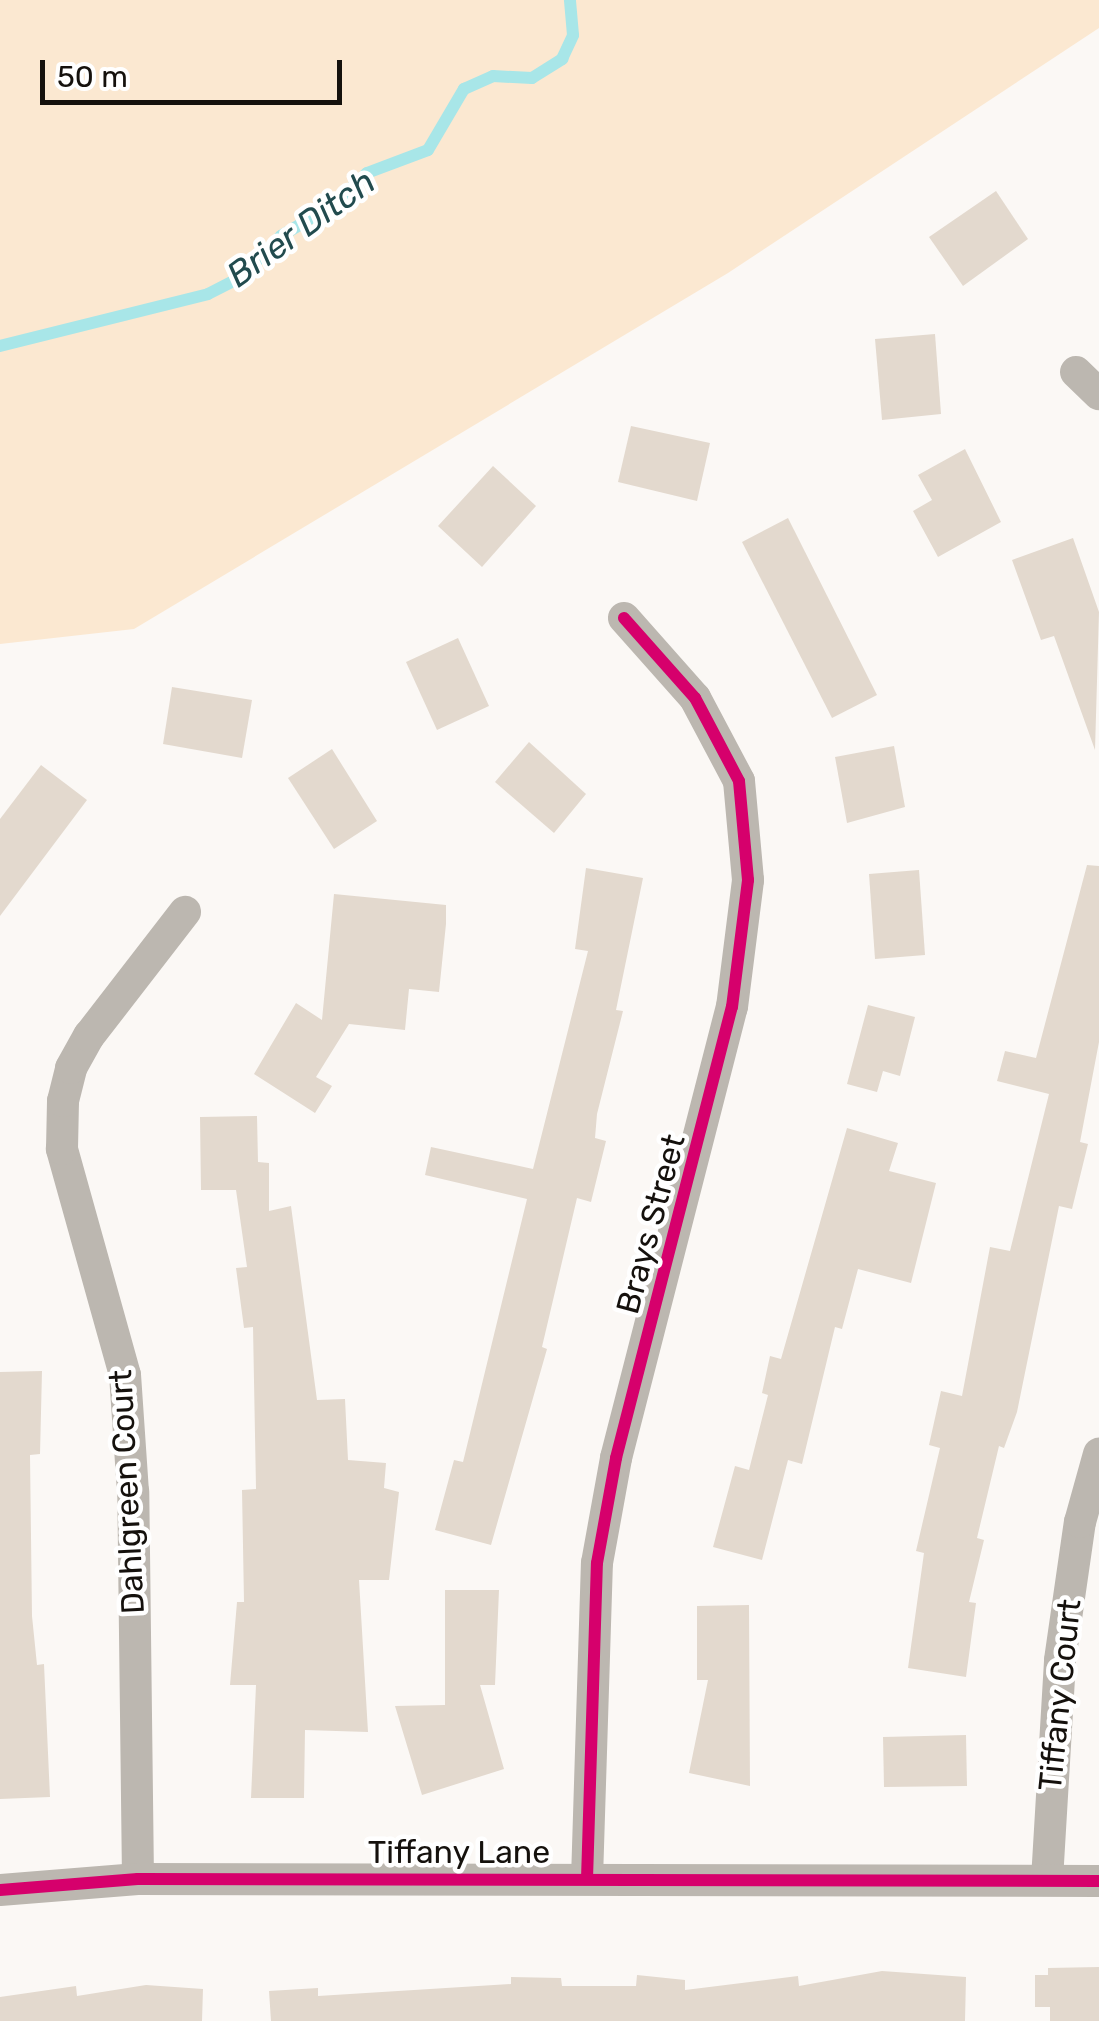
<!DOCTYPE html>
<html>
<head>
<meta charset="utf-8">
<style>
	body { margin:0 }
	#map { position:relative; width:1099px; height:2021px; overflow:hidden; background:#fbf8f5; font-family:Rubik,sans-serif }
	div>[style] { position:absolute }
	.green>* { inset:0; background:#fbe8d1 }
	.stream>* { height:12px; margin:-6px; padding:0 6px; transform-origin:6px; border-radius:6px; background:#a8e6e8 }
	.building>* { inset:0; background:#e3d9ce }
	.minor>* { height:32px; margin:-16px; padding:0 16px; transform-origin:16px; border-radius:16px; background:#bcb7b0 }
	.cycleway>* { height:12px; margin:-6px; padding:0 6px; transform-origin:6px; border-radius:6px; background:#d6006c }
	span { translate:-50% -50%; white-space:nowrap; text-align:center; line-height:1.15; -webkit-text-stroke:9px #fff; paint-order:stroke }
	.street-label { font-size:32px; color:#15110d }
	.water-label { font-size:35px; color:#224b4e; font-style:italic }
	.scale { position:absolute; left:40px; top:60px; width:302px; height:45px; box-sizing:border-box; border:5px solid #15110d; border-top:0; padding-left:12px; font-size:30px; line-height:35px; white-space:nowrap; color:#15110d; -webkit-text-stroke:8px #fff; paint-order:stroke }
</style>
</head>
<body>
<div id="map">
	<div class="green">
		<i style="clip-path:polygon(0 0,1099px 0,1099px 28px,728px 273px,134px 629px,0 644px)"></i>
	</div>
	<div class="stream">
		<i style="left:0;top:346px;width:214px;rotate:-14deg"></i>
		<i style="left:208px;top:294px;width:36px;rotate:-27deg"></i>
		<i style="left:240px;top:278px;width:59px;rotate:-45.7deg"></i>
		<i style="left:281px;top:236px;width:64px;rotate:-31deg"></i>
		<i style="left:336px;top:203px;width:43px;rotate:-44.1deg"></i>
		<i style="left:367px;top:173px;width:65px;rotate:-20.7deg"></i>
		<i style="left:428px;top:150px;width:71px;rotate:-59.5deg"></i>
		<i style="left:464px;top:89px;width:32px;rotate:-24deg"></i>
		<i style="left:493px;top:76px;width:39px;rotate:3deg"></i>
		<i style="left:532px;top:78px;width:36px;rotate:-32deg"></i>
		<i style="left:562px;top:59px;width:26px;rotate:-65deg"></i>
		<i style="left:573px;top:35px;width:35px;rotate:-95deg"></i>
	</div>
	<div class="building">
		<i style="clip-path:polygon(996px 191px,1028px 239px,963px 286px,929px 237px)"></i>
		<i style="clip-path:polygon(935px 334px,941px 414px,882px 420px,875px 339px)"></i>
		<i style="clip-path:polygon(631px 426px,710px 443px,697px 501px,618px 482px)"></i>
		<i style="clip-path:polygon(965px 449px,1001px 522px,938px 557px,913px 511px,932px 500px,918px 475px)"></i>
		<i style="clip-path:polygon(493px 466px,536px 506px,482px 567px,438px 526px)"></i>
		<i style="clip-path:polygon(788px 518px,877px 695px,832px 718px,742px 542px)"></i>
		<i style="clip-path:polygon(1073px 538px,1099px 612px,1095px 750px,1054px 636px,1041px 640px,1012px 560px)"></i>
		<i style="clip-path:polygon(458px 638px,489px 706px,437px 730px,406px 662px)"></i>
		<i style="clip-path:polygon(172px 687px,252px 700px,242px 758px,163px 744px)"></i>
		<i style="clip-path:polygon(529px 742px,586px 794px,554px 833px,495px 782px)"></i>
		<i style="clip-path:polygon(894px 746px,905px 807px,847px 823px,835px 757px)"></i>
		<i style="clip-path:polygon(332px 749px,377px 821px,334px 849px,288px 778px)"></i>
		<i style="clip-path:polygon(41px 765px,87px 800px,0 916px,0 819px)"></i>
		<i style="clip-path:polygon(1087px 865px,1099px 866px,1099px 1042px,1080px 1142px,1088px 1144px,1072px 1209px,1059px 1206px,1017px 1412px,1004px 1448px,999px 1446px,977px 1538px,984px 1540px,969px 1602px,976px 1603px,966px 1677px,908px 1668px,924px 1553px,916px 1551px,940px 1448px,929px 1445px,941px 1391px,962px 1396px,990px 1247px,1010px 1251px,1049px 1094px,997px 1081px,1005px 1051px,1036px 1058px)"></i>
		<i style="clip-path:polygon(586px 868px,643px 878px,616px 1010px,623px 1011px,597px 1114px,595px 1138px,606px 1141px,591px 1202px,577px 1198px,542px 1347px,547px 1349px,491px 1545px,435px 1530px,454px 1460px,463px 1462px,527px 1199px,425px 1175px,431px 1147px,533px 1169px,588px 951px,575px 949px)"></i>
		<i style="clip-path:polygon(919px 870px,925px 955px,875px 959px,869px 874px)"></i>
		<i style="clip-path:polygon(334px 894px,446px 905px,446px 924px,439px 992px,409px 989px,405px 1030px,349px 1024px,316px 1077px,332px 1086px,315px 1113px,254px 1074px,296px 1003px,322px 1020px)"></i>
		<i style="clip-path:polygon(868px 1005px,915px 1017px,900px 1076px,883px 1071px,877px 1092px,847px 1084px)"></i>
		<i style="clip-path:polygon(257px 1116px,258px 1162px,269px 1163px,269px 1211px,291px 1206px,317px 1400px,345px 1399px,348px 1460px,386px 1463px,384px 1488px,399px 1492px,389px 1580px,359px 1580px,368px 1732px,305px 1730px,304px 1798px,251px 1798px,256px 1685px,230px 1685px,237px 1602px,244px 1602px,242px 1490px,256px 1489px,253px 1327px,244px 1328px,236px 1268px,247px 1267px,236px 1190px,201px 1190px,200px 1117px)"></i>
		<i style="clip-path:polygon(847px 1128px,898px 1143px,889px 1171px,936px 1183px,911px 1283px,858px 1269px,842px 1329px,835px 1327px,802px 1464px,788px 1460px,762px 1560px,713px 1547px,735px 1466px,749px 1470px,768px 1395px,762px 1393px,770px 1356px,781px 1359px)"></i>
		<i style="clip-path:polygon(42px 1371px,40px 1454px,30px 1455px,32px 1616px,37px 1665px,44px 1664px,50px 1797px,0 1799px,0 1372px)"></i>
		<i style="clip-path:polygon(445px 1590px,499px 1590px,495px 1685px,480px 1685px,504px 1769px,422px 1795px,395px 1706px,445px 1705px)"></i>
		<i style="clip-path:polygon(749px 1605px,750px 1786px,689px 1773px,708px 1680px,697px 1680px,697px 1606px)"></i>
		<i style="clip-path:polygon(966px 1735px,967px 1786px,884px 1787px,883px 1737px)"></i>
		<i style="clip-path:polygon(1099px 1967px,1099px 2021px,1050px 2021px,1050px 2007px,1035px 2007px,1035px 1975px,1048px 1975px,1048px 1968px)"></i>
		<i style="clip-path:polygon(882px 1971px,966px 1977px,965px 2021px,271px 2021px,269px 1991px,318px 1988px,318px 1996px,511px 1984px,511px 1977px,561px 1978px,562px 1986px,636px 1986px,637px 1975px,685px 1980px,685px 1990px,798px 1976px,799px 1986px)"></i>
		<i style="clip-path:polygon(146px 1985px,203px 1989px,202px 2021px,0 2021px,0 1997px,76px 1986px,77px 1996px)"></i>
	</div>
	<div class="minor">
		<i style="left:1076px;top:372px;width:32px;rotate:44deg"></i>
		<i style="left:138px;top:1879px;width:387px;rotate:-90.7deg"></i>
		<i style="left:133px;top:1492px;width:117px;rotate:-93.9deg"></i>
		<i style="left:125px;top:1375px;width:235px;rotate:-105.6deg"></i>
		<i style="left:62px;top:1149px;width:48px;rotate:-88.8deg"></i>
		<i style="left:63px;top:1101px;width:34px;rotate:-76deg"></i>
		<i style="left:71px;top:1068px;width:37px;rotate:-61deg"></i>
		<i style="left:89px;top:1036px;width:157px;rotate:-52.3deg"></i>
		<i style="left:587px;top:1879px;width:316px;rotate:-88.2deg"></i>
		<i style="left:597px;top:1563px;width:107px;rotate:-79.7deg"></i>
		<i style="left:616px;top:1458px;width:466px;rotate:-75.6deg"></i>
		<i style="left:732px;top:1007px;width:128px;rotate:-82.8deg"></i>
		<i style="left:748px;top:880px;width:99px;rotate:-95.2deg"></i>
		<i style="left:739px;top:781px;width:94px;rotate:-117.9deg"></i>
		<i style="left:695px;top:698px;width:107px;rotate:-131.6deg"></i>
		<i style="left:1047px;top:1880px;width:220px;rotate:-86.6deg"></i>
		<i style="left:1060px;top:1660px;width:139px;rotate:-81.8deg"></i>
		<i style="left:1080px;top:1522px;width:71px;rotate:-74.4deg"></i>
		<i style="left:0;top:1890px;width:138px;rotate:-4.6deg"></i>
		<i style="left:138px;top:1879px;width:961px;rotate:0.12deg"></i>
	</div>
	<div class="cycleway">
		<i style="left:587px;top:1879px;width:316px;rotate:-88.2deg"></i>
		<i style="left:597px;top:1563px;width:107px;rotate:-79.7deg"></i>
		<i style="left:616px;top:1458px;width:466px;rotate:-75.6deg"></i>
		<i style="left:732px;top:1007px;width:128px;rotate:-82.8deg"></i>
		<i style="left:748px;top:880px;width:99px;rotate:-95.2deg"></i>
		<i style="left:739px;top:781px;width:94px;rotate:-117.9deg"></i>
		<i style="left:695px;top:698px;width:107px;rotate:-131.6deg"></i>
		<i style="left:0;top:1890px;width:138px;rotate:-4.6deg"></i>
		<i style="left:138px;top:1879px;width:961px;rotate:0.12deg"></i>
	</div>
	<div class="street-label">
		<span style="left:651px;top:1224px;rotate:-75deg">Brays Street</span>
		<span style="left:127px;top:1492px;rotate:-93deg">Dahlgreen Court</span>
		<span style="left:1060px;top:1695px;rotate:-84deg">Tiffany Court</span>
		<span style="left:459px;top:1852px">Tiffany Lane</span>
	</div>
	<div class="water-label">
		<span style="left:301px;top:228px;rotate:-36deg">Brier Ditch</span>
	</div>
	<div class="scale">50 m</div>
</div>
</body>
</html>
